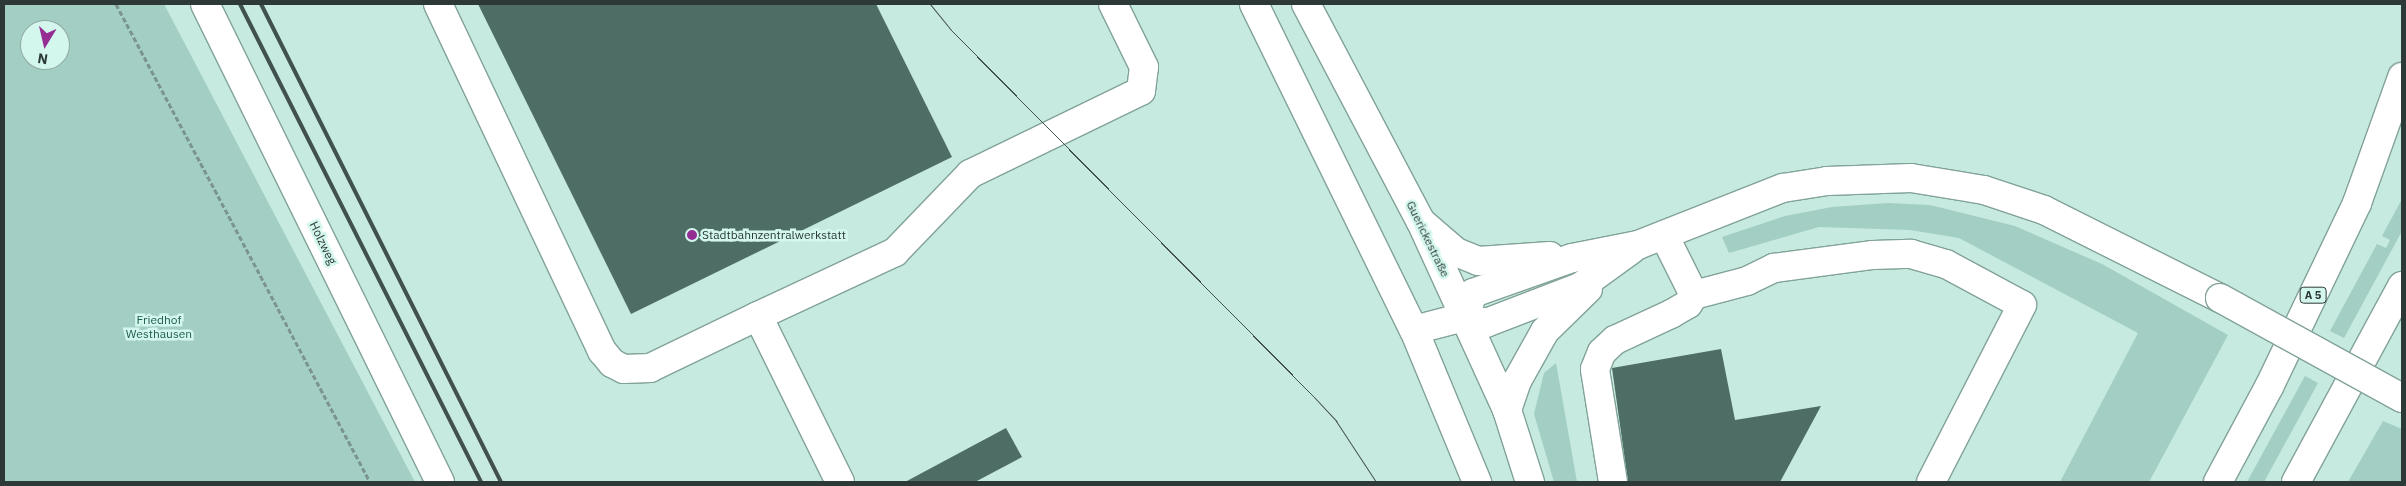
<!DOCTYPE html>
<html>
<head>
<meta charset="utf-8">
<style>
	body { margin:0 }
	#map { position:relative; width:2406px; height:486px; overflow:hidden; background:#c6e9e0; font-family:"IBM Plex Sans",sans-serif }
	div>[style] { position:absolute }
	.green>* { inset:0; background:#a2cec3 }
	.building>* { inset:0; background:#4e6d65 }
	.path>* { height:3px; margin-top:-1.5px; transform-origin:0; background:repeating-linear-gradient(90deg,#7b948e 0 5px,transparent 0 7.5px) }
	.roads { filter:drop-shadow(1px 0 #81a299) drop-shadow(-1px 0 #81a299) drop-shadow(0 1px #81a299) drop-shadow(0 -1px #81a299) }
	.minor>* { height:28px; margin:-14px; padding:0 14px; transform-origin:14px; border-radius:14px; background:#fff }
	.major>* { height:28px; margin:-14px; padding:0 14px; transform-origin:14px; border-radius:14px; background:#fff }
	.highway>* { height:28px; margin:-14px; padding:0 14px; transform-origin:14px; border-radius:14px; background:#fff }
	.tram>* { height:1px; margin:-0.5px; padding:0 0.5px; transform-origin:0.5px; border-radius:0.5px; background:#41514d }
	.rail>* { height:4px; margin:-2px; padding:0 2px; transform-origin:2px; border-radius:2px; background:#41514d }
	.bridges { filter:drop-shadow(1px 0 #81a299) drop-shadow(-1px 0 #81a299) drop-shadow(0 1px #81a299) drop-shadow(0 -1px #81a299) }
	.minor-bridge>* { height:28px; margin:-14px; padding:0 14px; transform-origin:14px; border-radius:14px; background:#fff }
	.dots>* { width:14px; height:14px; translate:-50% -50%; box-sizing:border-box; border:2px solid #d3f6ed; border-radius:50% }
	span { translate:-50% -50%; white-space:nowrap; text-align:center; line-height:1.15; -webkit-text-stroke:5px #d3f6ed; paint-order:stroke }
	.shield-label span { padding:1px 4px; background:#d3f6ed; border:1px solid; border-radius:4px; -webkit-text-stroke-width:0 }
	.shield-label { font-size:11px; color:#2c3936; font-weight:700 }
	.poi-label { font-size:12px; color:#2c3936 }
	.left { translate:0 -50%; text-align:left }
	.street-label { font-size:12px; color:#2c3936 }
	.park-label { font-size:12px; color:#1f5b50 }
	.frame { position:absolute; inset:0; border:5px solid #2c3936; pointer-events:none }
	.north { position:absolute; left:20px; top:20px; width:50px; height:50px; box-sizing:border-box; background:#d3f6ed; border:1px solid #90aaa4; border-radius:50%; rotate:189deg; font-size:14px; font-weight:700; line-height:20px; text-align:center; color:#2c3936 }
	.north::after { content:''; display:block; margin:auto; width:18px; height:22px; background:#942e93; clip-path:polygon(50% 0,100% 100%,50% 72%,0 100%) }
</style>
</head>
<body>
<div id="map">
	<div class="green">
		<i style="clip-path:polygon(evenodd,4px 4px,164px 4px,415px 482px,4px 482px,4px 4px,30px 30px,60px 30px,60px 60px,30px 60px,30px 30px)"></i>
		<i style="clip-path:polygon(2402px 199px,2402px 231px,2344px 338px,2330px 331px,2377px 244px,2386px 248px,2390px 240px,2382px 236px)"></i>
		<i style="clip-path:polygon(1888px 203px,1930px 205px,2015px 226px,2102px 264px,2228px 335px,2149px 482px,2060px 482px,2138px 333px,1959px 238px,1910px 230px,1819px 227px,1729px 253px,1722px 237px,1785px 216px,1832px 207px)"></i>
		<i style="clip-path:polygon(1556px 363px,1577px 482px,1554px 482px,1534px 414px,1544px 373px)"></i>
		<i style="clip-path:polygon(2305px 376px,2318px 383px,2264px 482px,2247px 482px)"></i>
		<i style="clip-path:polygon(2383px 421px,2402px 429px,2402px 482px,2348px 482px)"></i>
	</div>
	<div class="building">
		<i style="clip-path:polygon(478px 4px,876px 4px,952px 157px,631px 314px)"></i>
		<i style="clip-path:polygon(1721px 349px,1735px 420px,1821px 406px,1780px 482px,1628px 482px,1612px 368px)"></i>
		<i style="clip-path:polygon(1006px 428px,1022px 457px,975px 482px,905px 482px)"></i>
	</div>
	<div class="path">
		<i style="left:116px;top:4px;width:541px;rotate:62.01deg"></i>
	</div>
	<div class="roads">
		<div class="minor">
			<i style="left:205px;top:4px;width:533px;rotate:63.82deg"></i>
			<i style="left:438px;top:4px;width:384px;rotate:64.7deg"></i>
			<i style="left:602px;top:351px;width:16px;rotate:50deg"></i>
			<i style="left:612px;top:363px;width:13px;rotate:27deg"></i>
			<i style="left:624px;top:369px;width:26px;rotate:-2deg"></i>
			<i style="left:650px;top:368px;width:120px;rotate:-25.7deg"></i>
			<i style="left:1421px;top:222px;width:46px;rotate:40.6deg"></i>
			<i style="left:1456px;top:252px;width:24px;rotate:22deg"></i>
			<i style="left:1478px;top:261px;width:72px;rotate:-4deg"></i>
			<i style="left:1664px;top:235px;width:67px;rotate:63.4deg"></i>
			<i style="left:1464px;top:317px;width:26px;rotate:-69deg"></i>
			<i style="left:1473px;top:293px;width:105px;rotate:-19.5deg"></i>
			<i style="left:1572px;top:258px;width:67px;rotate:-11.1deg"></i>
			<i style="left:1638px;top:245px;width:156px;rotate:-21.5deg"></i>
			<i style="left:1783px;top:188px;width:45px;rotate:-9deg"></i>
			<i style="left:1827px;top:181px;width:84px;rotate:-2deg"></i>
			<i style="left:1911px;top:178px;width:74px;rotate:9.3deg"></i>
			<i style="left:1984px;top:190px;width:63px;rotate:18.4deg"></i>
			<i style="left:2044px;top:210px;width:197px;rotate:26.6deg"></i>
			<i style="left:1414px;top:330px;width:52px;rotate:-14.6deg"></i>
			<i style="left:1464px;top:317px;width:23px;rotate:15deg"></i>
			<i style="left:1486px;top:323px;width:101px;rotate:-21deg"></i>
			<i style="left:1580px;top:287px;width:63px;rotate:-36deg"></i>
			<i style="left:1507px;top:410px;width:31px;rotate:-71deg"></i>
			<i style="left:1517px;top:381px;width:57px;rotate:-60.8deg"></i>
			<i style="left:1545px;top:331px;width:60px;rotate:-44.3deg"></i>
			<i style="left:840px;top:482px;width:185px;rotate:-116.3deg"></i>
			<i style="left:758px;top:316px;width:151px;rotate:-25deg"></i>
			<i style="left:895px;top:252px;width:108px;rotate:-46.1deg"></i>
			<i style="left:970px;top:174px;width:190px;rotate:-25.9deg"></i>
			<i style="left:1141px;top:91px;width:24px;rotate:-83deg"></i>
			<i style="left:1144px;top:67px;width:70px;rotate:-116.2deg"></i>
			<i style="left:1613px;top:482px;width:114px;rotate:-99.1deg"></i>
			<i style="left:1595px;top:369px;width:18px;rotate:-68deg"></i>
			<i style="left:1602px;top:352px;width:18px;rotate:-43deg"></i>
			<i style="left:1615px;top:340px;width:62px;rotate:-24.9deg"></i>
			<i style="left:1671px;top:314px;width:20px;rotate:-30deg"></i>
			<i style="left:1688px;top:304px;width:11px;rotate:-56deg"></i>
			<i style="left:1694px;top:295px;width:55px;rotate:-14.8deg"></i>
			<i style="left:1747px;top:281px;width:30px;rotate:-26deg"></i>
			<i style="left:1774px;top:268px;width:100px;rotate:-7.5deg"></i>
			<i style="left:1873px;top:255px;width:38px;rotate:-2deg"></i>
			<i style="left:1911px;top:254px;width:36px;rotate:16deg"></i>
			<i style="left:1946px;top:264px;width:86px;rotate:28.3deg"></i>
			<i style="left:2022px;top:305px;width:199px;rotate:117.2deg"></i>
		</div>
		<div class="major">
			<i style="left:1254px;top:4px;width:363px;rotate:63.9deg"></i>
			<i style="left:1414px;top:330px;width:165px;rotate:67.5deg"></i>
			<i style="left:1306px;top:4px;width:246px;rotate:62.2deg"></i>
			<i style="left:1421px;top:222px;width:207px;rotate:65.4deg"></i>
			<i style="left:1507px;top:410px;width:76px;rotate:72.3deg"></i>
		</div>
		<div class="highway">
			<i style="left:2218px;top:482px;width:108px;rotate:-61.8deg"></i>
			<i style="left:2269px;top:387px;width:204px;rotate:-64.4deg"></i>
			<i style="left:2357px;top:203px;width:134px;rotate:-70.3deg"></i>
			<i style="left:2296px;top:482px;width:223px;rotate:-61.6deg"></i>
		</div>
	</div>
	<div class="tram">
		<i style="left:930px;top:4px;width:33px;rotate:51deg"></i>
		<i style="left:951px;top:30px;width:516px;rotate:45.31deg"></i>
		<i style="left:1314px;top:397px;width:33px;rotate:47deg"></i>
		<i style="left:1336px;top:421px;width:73px;rotate:56.7deg"></i>
	</div>
	<div class="rail">
		<i style="left:240px;top:4px;width:535px;rotate:63.24deg"></i>
		<i style="left:261px;top:4px;width:535px;rotate:63.34deg"></i>
	</div>
	<div class="bridges">
		<div class="minor-bridge">
			<i style="left:2220px;top:298px;width:208px;rotate:28.8deg"></i>
		</div>
	</div>
	<div class="dots">
		<i style="left:692px;top:235px;background:#942e93"></i>
	</div>
	<div class="shield-label">
		<span style="left:2313px;top:295px">A 5</span>
	</div>
	<div class="poi-label">
		<span class="left" style="left:702px;top:235px">Stadtbahnzentralwerkstatt</span>
	</div>
	<div class="street-label">
		<span style="left:1428px;top:239px;rotate:64deg">Guerickestraße</span>
		<span style="left:323px;top:243px;rotate:64deg">Holzweg</span>
	</div>
	<div class="park-label">
		<span style="left:159px;top:327px">Friedhof<br>Westhausen</span>
	</div>
	<div class="frame"></div>
	<div class="north">N</div>
</div>
</body>
</html>
